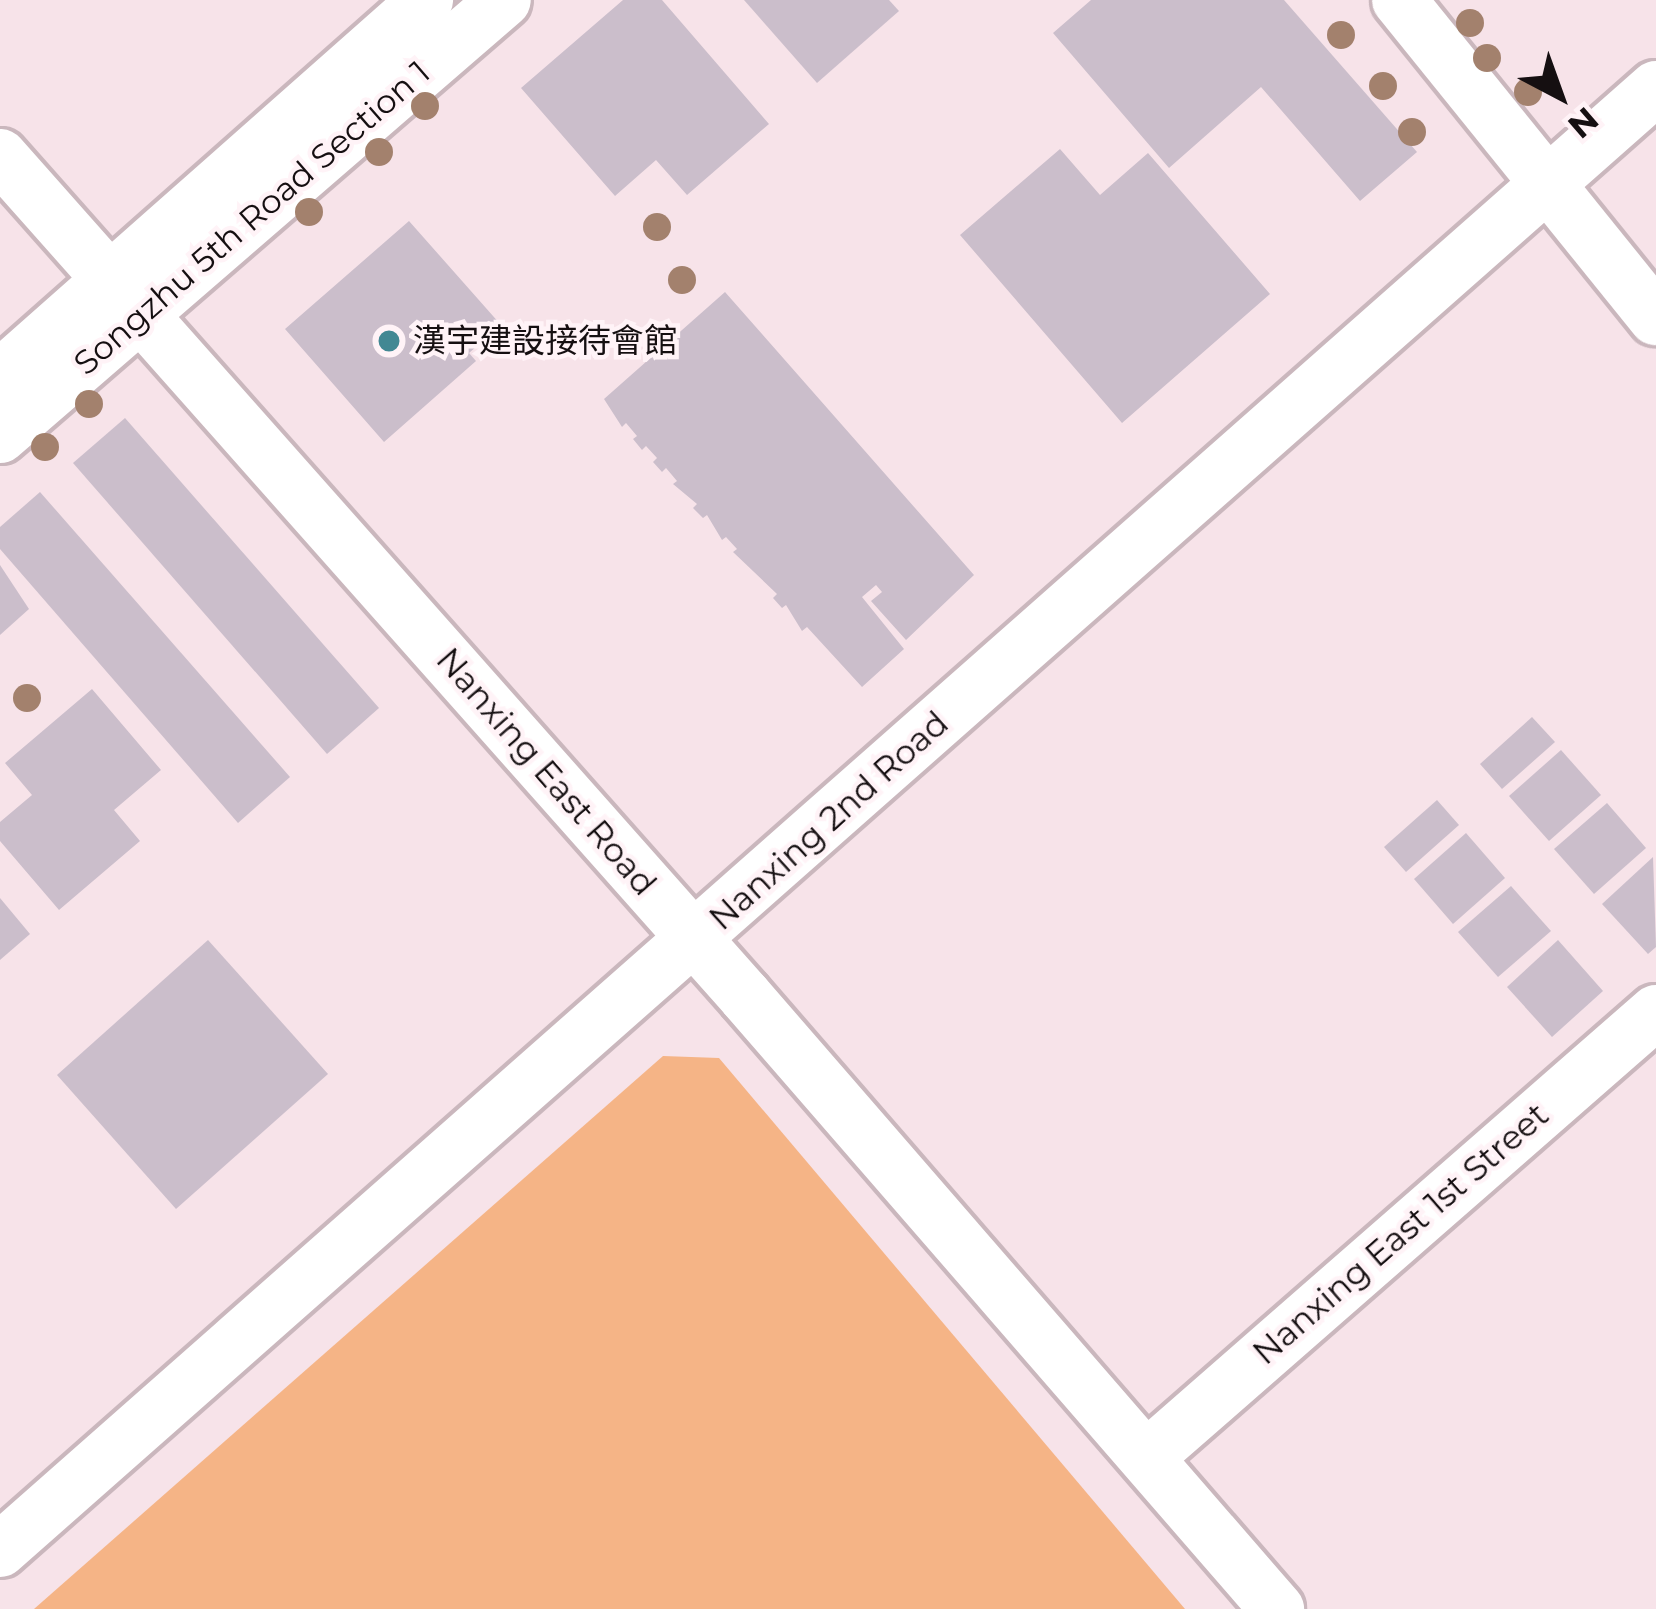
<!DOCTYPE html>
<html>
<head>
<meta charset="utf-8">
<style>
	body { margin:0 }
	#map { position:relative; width:1656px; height:1609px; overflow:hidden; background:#f7e3e9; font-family:Montserrat,"Noto Sans TC",sans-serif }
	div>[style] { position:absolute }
	.green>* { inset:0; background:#f5b486 }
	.building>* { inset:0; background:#cbbecb }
	.roads { filter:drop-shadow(3px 0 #cab7bd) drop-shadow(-3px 0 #cab7bd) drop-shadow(0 3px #cab7bd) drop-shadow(0 -3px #cab7bd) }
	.minor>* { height:54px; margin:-27px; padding:0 27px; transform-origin:27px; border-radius:27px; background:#fff }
	.trees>* { width:28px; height:28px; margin:-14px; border-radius:50%; background:#a3816d }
	.dots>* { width:33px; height:33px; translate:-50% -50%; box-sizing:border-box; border:6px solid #fff3f7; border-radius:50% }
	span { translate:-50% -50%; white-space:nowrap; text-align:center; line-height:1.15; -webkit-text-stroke:9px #fff3f7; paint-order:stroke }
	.street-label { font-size:33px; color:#150f11 }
	.poi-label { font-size:33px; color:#150f11 }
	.left { translate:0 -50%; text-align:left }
	.north { position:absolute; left:1500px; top:36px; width:120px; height:120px; -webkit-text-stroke:9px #fff3f7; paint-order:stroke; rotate:139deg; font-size:33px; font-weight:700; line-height:48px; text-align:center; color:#150f11 }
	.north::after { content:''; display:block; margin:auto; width:42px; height:54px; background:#150f11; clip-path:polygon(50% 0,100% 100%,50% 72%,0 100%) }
</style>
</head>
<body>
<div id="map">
	<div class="green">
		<i style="clip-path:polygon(663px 1056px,719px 1058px,1185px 1609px,34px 1609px)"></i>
	</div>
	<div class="building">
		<i style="clip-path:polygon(623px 0,662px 0,769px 124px,687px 195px,656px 160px,615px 196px,521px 88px)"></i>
		<i style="clip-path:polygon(744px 0,889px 0,899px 11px,817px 83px)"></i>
		<i style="clip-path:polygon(1091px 0,1284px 0,1417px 152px,1360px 201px,1261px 87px,1169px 168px,1053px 33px)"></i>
		<i style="clip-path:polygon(1060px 149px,1100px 195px,1148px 153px,1270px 294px,1122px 423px,960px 235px)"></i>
		<i style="clip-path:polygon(409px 221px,501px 325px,469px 353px,476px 361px,384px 442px,285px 329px)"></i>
		<i style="clip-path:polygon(725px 292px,974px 575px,906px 640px,871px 601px,882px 592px,876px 585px,862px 597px,904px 649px,862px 687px,807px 627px,802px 631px,786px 605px,782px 608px,773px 598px,777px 594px,733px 552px,737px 549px,726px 537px,722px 540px,707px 515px,703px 518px,693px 508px,697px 504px,673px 484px,677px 481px,666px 468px,662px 472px,653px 462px,657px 458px,646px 446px,642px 450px,633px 439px,637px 436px,626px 423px,622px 427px,604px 399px)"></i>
		<i style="clip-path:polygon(125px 418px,379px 708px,327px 754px,73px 463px)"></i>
		<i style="clip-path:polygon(40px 492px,290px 777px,238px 823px,0 549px,0 527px)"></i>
		<i style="clip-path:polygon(0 565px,29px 609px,0 635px)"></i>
		<i style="clip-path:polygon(92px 689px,161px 770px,114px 810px,140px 841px,59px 910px,0 841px,0 822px,32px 795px,5px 763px)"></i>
		<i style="clip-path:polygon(1532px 717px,1555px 742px,1502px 789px,1480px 764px)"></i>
		<i style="clip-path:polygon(1561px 750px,1601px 795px,1549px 841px,1509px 796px)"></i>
		<i style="clip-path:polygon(1437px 800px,1459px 825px,1406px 872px,1384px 847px)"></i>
		<i style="clip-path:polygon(1607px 803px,1646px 848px,1594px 894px,1554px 849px)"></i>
		<i style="clip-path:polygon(1466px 833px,1505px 878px,1453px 924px,1414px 879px)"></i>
		<i style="clip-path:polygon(1653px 857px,1656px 947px,1648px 954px,1602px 904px)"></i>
		<i style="clip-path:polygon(1511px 886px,1551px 931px,1498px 977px,1458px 932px)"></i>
		<i style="clip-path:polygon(0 898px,30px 934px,0 960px)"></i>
		<i style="clip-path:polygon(208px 940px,328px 1074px,176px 1209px,57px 1075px)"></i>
		<i style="clip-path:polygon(1558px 940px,1603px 991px,1552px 1037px,1507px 987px)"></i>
	</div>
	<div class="roads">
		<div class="minor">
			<i style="left:1399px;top:0;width:409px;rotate:51.1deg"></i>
			<i style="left:0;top:156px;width:1123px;rotate:48.43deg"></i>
			<i style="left:745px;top:996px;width:812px;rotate:49.05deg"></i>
			<i style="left:0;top:377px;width:569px;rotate:-41.51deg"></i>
			<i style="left:0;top:436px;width:666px;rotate:-40.86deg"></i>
			<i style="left:1147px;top:1457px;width:676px;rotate:-41.16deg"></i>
			<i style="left:0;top:1550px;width:2209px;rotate:-41.44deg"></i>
		</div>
	</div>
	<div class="trees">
		<i style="left:1470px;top:23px"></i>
		<i style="left:1341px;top:35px"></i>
		<i style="left:1487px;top:58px"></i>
		<i style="left:1383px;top:86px"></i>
		<i style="left:1528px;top:92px"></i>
		<i style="left:425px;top:106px"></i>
		<i style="left:1412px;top:132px"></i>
		<i style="left:379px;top:152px"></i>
		<i style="left:309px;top:212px"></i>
		<i style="left:657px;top:227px"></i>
		<i style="left:682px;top:280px"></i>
		<i style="left:89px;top:404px"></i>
		<i style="left:45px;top:447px"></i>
		<i style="left:27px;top:698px"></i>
	</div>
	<div class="dots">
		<i style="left:389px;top:341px;background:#428893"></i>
	</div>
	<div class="street-label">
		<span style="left:252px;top:218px;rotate:-41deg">Songzhu 5th Road Section 1</span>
		<span style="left:546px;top:772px;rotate:49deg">Nanxing East Road</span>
		<span style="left:829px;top:821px;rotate:-42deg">Nanxing 2nd Road</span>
		<span style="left:1401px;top:1234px;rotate:-41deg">Nanxing East 1st Street</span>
	</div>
	<div class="poi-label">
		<span class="left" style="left:413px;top:341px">漢宇建設接待會館</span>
	</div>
	<div class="north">N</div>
</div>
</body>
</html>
